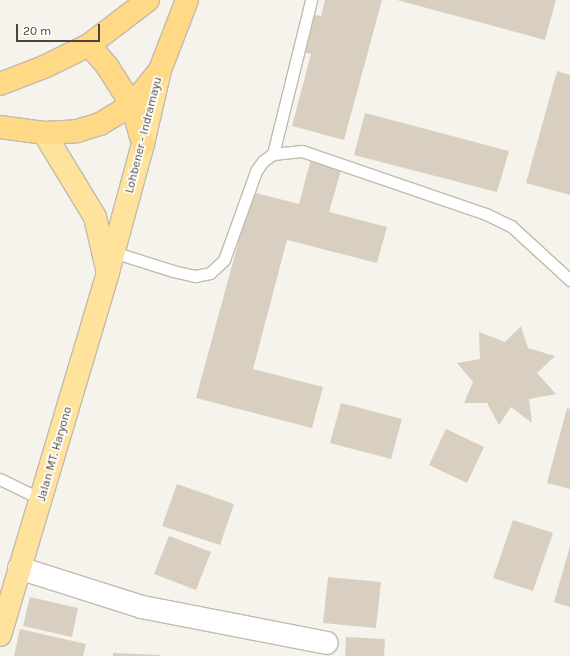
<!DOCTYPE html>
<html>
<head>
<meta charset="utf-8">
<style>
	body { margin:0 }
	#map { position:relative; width:570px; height:656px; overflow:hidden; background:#f6f3ec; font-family:Karla,sans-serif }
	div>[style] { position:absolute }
	.building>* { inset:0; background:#d8cfc1 }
	.roads { filter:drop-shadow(1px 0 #c2bbae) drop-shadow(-1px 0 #c2bbae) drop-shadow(0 1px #c2bbae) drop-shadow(0 -1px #c2bbae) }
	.service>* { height:11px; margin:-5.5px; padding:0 5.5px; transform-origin:5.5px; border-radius:5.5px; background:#fff }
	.minor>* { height:22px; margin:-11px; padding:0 11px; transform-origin:11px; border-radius:11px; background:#fff }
	.primary>* { height:22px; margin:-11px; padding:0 11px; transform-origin:11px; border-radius:11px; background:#ffe39c }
	.trunk>* { height:22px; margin:-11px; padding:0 11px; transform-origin:11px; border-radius:11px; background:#ffd985 }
	span { translate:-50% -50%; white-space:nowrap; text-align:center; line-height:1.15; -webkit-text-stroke:3.5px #fff; paint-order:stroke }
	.street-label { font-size:12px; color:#4b4439 }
	.scale { position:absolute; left:16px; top:24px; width:84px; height:18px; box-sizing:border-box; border:2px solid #4b4439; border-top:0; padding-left:5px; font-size:12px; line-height:14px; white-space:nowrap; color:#4b4439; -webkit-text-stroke:3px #fff; paint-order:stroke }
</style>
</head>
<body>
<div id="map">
	<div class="building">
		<i style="clip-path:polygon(325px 0,382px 0,344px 140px,292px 126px,311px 54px,301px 52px,311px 14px,321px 16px)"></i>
		<i style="clip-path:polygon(397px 0,556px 0,545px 40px)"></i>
		<i style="clip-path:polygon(557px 71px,570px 75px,570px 195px,526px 183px)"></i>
		<i style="clip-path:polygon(365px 113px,509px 151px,497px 192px,354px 155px)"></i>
		<i style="clip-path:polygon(312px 155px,343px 163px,329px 212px,387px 227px,377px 263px,287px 240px,253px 369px,323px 387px,312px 428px,196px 398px,252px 192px,299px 204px)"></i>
		<i style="clip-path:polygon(521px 326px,528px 348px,555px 356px,537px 373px,556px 394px,529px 399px,532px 423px,511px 407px,499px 425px,487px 403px,464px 403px,473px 382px,457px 363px,480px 359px,479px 332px,505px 342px)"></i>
		<i style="clip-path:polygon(341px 403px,402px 419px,391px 459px,330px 443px)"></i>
		<i style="clip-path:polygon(567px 408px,570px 409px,570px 489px,547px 483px)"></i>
		<i style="clip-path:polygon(446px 429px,484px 447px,467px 483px,429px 465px)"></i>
		<i style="clip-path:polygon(177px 484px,234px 504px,220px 545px,162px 526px)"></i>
		<i style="clip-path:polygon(513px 520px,553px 533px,533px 591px,493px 578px)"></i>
		<i style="clip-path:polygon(169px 536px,211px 552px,196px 590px,154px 574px)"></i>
		<i style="clip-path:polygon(570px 546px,570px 607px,554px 602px)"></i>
		<i style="clip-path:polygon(328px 577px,381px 582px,376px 628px,323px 623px)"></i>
		<i style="clip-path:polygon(30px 597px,78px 608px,72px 637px,23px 626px)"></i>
		<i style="clip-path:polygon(20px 629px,86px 644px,83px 656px,14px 656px)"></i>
		<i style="clip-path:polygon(346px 637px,385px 639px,384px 656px,345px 656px)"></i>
		<i style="clip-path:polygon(113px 653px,160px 655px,160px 656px,113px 656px)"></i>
	</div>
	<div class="roads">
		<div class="service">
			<i style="left:273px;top:154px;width:159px;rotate:-76.1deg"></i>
			<i style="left:113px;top:252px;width:63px;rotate:17.6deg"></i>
			<i style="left:173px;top:271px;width:23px;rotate:13deg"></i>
			<i style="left:195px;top:276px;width:15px;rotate:-11deg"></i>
			<i style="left:210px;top:273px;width:19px;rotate:-43deg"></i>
			<i style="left:224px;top:260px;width:95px;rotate:-70.2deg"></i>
			<i style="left:256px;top:171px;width:12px;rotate:-55deg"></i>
			<i style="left:263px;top:161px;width:12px;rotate:-35deg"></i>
			<i style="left:273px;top:154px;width:29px;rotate:-6deg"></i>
			<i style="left:302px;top:151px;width:194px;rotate:18.9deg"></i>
			<i style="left:486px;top:214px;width:28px;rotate:26deg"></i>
			<i style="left:511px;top:226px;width:80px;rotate:42.5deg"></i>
			<i style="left:0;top:479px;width:46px;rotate:26deg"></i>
		</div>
		<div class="minor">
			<i style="left:19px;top:568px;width:129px;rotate:17.6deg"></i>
			<i style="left:142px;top:607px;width:188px;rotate:11deg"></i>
		</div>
		<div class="primary">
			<i style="left:44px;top:133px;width:98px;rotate:58.7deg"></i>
			<i style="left:95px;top:217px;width:53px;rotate:77deg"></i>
			<i style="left:0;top:635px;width:379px;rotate:-73.4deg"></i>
			<i style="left:108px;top:272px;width:133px;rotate:-74.7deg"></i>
			<i style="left:143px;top:144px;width:76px;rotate:-77.1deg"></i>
		</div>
		<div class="trunk">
			<i style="left:89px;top:45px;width:28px;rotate:49deg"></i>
			<i style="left:107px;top:66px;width:46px;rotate:57.3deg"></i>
			<i style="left:132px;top:105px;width:41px;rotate:74.2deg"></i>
			<i style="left:0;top:84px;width:47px;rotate:-21.1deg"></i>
			<i style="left:44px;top:67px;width:50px;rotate:-26.1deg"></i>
			<i style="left:89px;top:45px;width:74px;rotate:-37.3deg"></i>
			<i style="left:0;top:127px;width:44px;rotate:7.8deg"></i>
			<i style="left:44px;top:133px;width:33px;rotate:-3deg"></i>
			<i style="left:77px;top:131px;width:24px;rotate:-17deg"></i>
			<i style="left:100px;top:124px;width:37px;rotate:-31deg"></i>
			<i style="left:132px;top:105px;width:45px;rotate:-51.3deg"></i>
			<i style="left:160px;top:70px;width:75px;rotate:-68.9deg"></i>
		</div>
	</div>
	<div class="street-label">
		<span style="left:144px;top:135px;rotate:-76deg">Lohbener - Indramayu</span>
		<span style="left:55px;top:454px;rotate:-74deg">Jalan MT. Haryono</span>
	</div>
	<div class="scale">20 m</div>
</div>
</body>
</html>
